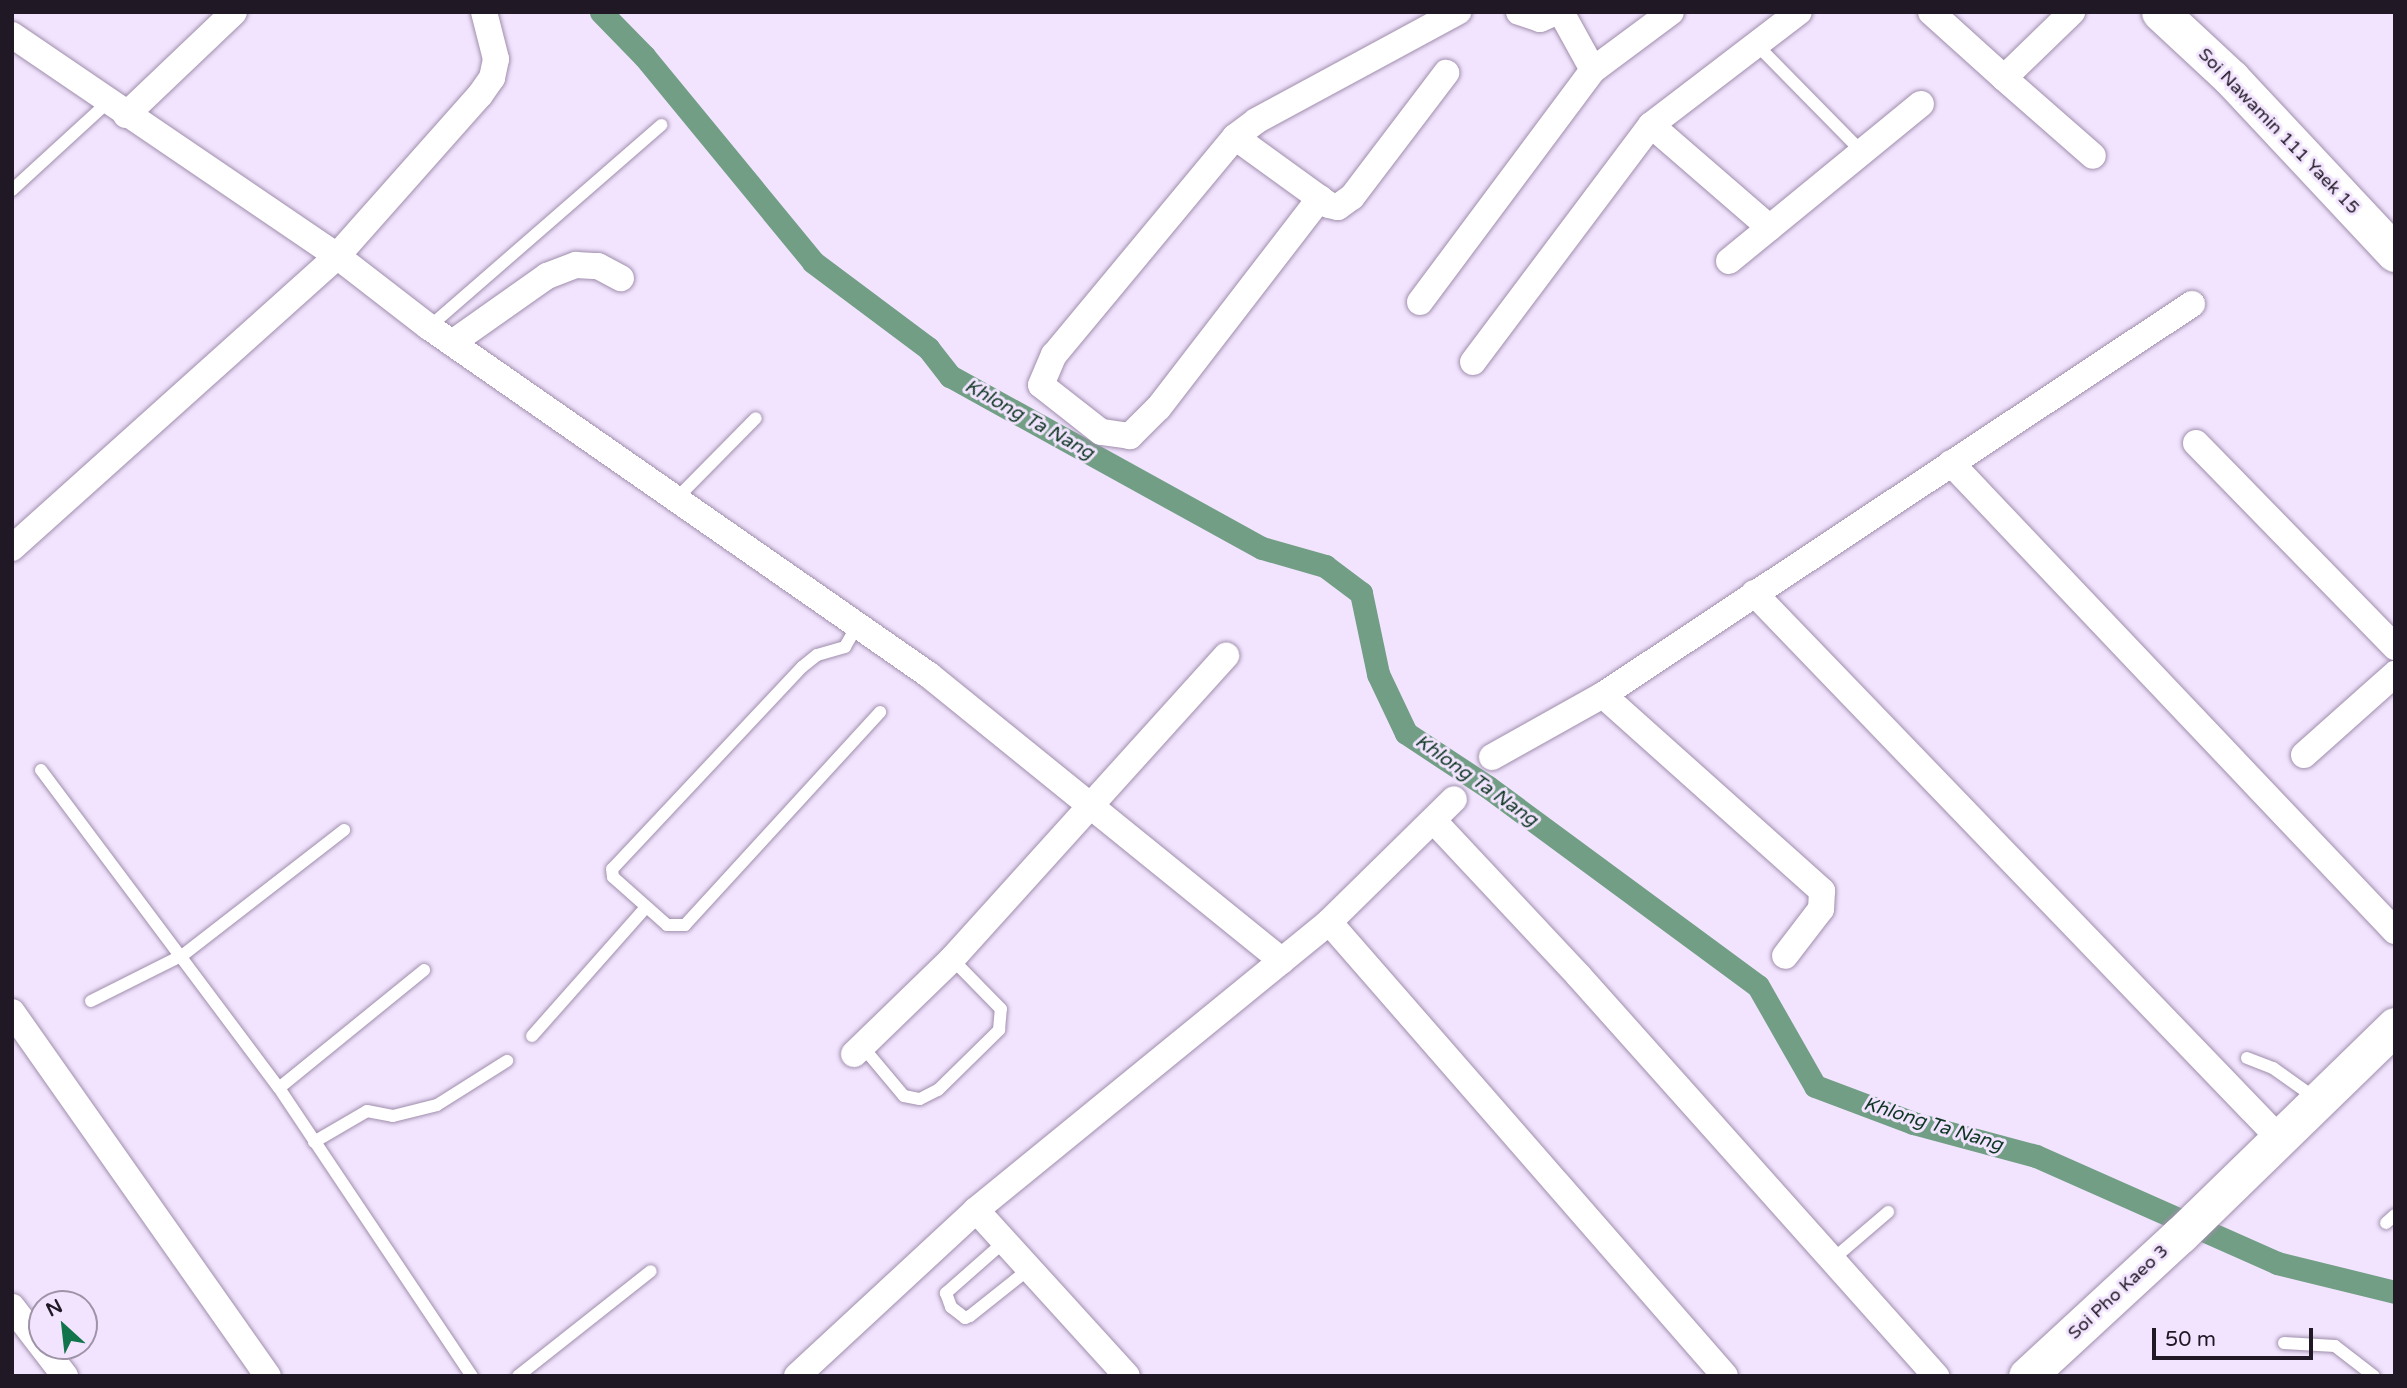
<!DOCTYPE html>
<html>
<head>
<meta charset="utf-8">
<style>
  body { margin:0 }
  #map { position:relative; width:2407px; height:1388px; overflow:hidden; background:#f2e4fe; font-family:"Varela Round",sans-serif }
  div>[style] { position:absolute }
  .canal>* { height:23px; margin:-11.5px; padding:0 11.5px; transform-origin:11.5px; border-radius:11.5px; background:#719e84 }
  .roads { filter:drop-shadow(0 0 2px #9f8eac) drop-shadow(0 0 2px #9f8eac) }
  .lane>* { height:12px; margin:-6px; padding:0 6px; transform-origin:6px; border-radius:6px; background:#fff }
  .street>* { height:26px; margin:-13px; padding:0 13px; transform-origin:13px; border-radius:13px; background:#fff }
  .secondary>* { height:37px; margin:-18.5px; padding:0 18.5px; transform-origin:18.5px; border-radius:18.5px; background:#fff }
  span { translate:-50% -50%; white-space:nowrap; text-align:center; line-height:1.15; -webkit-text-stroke:6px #f2e4fe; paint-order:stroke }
  .street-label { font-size:18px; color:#201925 }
  .water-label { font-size:19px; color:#0f3623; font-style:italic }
  .frame { position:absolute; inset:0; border:14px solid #201925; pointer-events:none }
  .north { position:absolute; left:28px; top:1290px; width:70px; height:70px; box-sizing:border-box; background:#f2e4fe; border:2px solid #9e93a7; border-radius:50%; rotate:333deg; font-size:19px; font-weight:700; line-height:28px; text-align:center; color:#201925 }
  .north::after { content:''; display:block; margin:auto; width:24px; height:32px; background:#11744b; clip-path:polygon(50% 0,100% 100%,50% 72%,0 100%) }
  .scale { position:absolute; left:2152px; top:1328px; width:161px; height:32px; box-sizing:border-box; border:4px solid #201925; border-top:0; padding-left:9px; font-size:21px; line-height:24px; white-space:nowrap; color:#201925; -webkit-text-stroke:5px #f2e4fe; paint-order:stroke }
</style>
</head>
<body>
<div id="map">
  <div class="canal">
    <div style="left:601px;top:12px;width:62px;rotate:45.7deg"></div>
    <div style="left:644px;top:56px;width:266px;rotate:50.6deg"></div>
    <div style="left:813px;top:262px;width:144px;rotate:36.8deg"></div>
    <div style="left:928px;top:348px;width:36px;rotate:52deg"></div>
    <div style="left:950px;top:376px;width:356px;rotate:28.9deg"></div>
    <div style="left:1262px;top:548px;width:66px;rotate:15.9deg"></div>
    <div style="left:1325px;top:566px;width:45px;rotate:36.9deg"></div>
    <div style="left:1361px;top:593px;width:83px;rotate:78.1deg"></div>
    <div style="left:1378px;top:674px;width:65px;rotate:64.6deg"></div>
    <div style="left:1406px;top:733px;width:98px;rotate:33.4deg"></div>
    <div style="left:1488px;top:787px;width:335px;rotate:36.4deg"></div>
    <div style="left:1758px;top:986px;width:115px;rotate:60.3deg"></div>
    <div style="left:1815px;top:1086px;width:105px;rotate:20.7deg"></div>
    <div style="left:1913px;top:1123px;width:127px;rotate:15deg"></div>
    <div style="left:2036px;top:1156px;width:264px;rotate:23.9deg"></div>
    <div style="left:2277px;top:1263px;width:122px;rotate:13.8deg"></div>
  </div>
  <div class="roads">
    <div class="lane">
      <div style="left:1756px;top:44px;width:151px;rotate:45.5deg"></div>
      <div style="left:12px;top:190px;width:130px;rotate:-42.5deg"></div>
      <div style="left:429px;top:327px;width:308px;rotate:-41deg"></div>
      <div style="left:677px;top:498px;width:112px;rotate:-45.4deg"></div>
      <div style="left:857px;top:626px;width:24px;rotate:120deg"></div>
      <div style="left:845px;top:647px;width:29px;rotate:164deg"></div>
      <div style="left:817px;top:655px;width:19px;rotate:141deg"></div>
      <div style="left:802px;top:667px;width:277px;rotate:133.2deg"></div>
      <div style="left:612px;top:869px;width:8px;rotate:83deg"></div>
      <div style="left:613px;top:877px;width:72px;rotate:41.6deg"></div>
      <div style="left:667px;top:925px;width:18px"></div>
      <div style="left:685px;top:925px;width:289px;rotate:-47.5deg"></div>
      <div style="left:41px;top:770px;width:397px;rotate:53.2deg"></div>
      <div style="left:279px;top:1088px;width:347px;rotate:56.2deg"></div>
      <div style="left:91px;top:1001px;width:103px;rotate:-26.6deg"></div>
      <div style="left:183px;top:955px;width:204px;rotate:-37.8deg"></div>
      <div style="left:532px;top:1036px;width:172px;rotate:-48.5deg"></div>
      <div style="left:862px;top:1046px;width:65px;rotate:50deg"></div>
      <div style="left:904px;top:1096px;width:16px;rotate:11deg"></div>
      <div style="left:920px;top:1099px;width:20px;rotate:-27deg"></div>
      <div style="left:938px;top:1090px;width:86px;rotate:-44.5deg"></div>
      <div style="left:999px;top:1030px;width:21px;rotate:-85deg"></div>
      <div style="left:1001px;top:1009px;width:70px;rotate:-134.4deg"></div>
      <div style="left:2247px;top:1058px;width:28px;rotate:21deg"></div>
      <div style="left:2273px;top:1068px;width:52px;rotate:35.5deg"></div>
      <div style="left:279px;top:1088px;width:187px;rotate:-39.1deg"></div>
      <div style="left:314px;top:1142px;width:61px;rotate:-30.3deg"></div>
      <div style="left:367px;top:1111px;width:26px;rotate:11deg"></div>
      <div style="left:393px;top:1116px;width:45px;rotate:-14deg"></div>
      <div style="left:437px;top:1105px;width:83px;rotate:-32.2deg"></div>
      <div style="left:2386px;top:1223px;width:12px;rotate:-42deg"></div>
      <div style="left:1005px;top:1241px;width:79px;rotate:138.6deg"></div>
      <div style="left:946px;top:1293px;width:15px;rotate:70deg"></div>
      <div style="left:951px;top:1307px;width:18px;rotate:38deg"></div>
      <div style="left:965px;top:1318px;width:5px;rotate:-22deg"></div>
      <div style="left:970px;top:1316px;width:75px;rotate:-38.5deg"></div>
      <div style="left:1832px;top:1260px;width:74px;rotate:-40.6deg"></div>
      <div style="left:2284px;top:1343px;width:51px;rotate:3.4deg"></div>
      <div style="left:2335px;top:1346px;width:49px;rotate:37.6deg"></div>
      <div style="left:518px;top:1376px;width:169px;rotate:-38.3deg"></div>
    </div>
    <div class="street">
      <div style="left:1519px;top:12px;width:22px;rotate:18deg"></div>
      <div style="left:1540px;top:19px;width:17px;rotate:-24deg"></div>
      <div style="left:1561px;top:12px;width:66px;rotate:61.1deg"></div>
      <div style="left:1931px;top:12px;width:98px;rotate:42.1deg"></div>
      <div style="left:2004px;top:78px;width:95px;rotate:-44.1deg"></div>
      <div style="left:12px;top:35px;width:393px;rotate:34.2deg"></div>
      <div style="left:337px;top:256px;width:116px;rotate:37.7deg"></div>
      <div style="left:429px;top:327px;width:609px;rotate:34.84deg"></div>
      <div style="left:929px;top:675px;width:454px;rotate:39deg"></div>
      <div style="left:2004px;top:78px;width:118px;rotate:41.2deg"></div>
      <div style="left:126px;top:115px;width:149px;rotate:-43.6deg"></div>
      <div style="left:1651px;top:125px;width:157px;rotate:40.9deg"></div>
      <div style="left:1235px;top:137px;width:116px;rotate:35.9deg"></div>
      <div style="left:1329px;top:205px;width:9px;rotate:13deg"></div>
      <div style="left:1338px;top:207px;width:17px;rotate:-36deg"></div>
      <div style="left:1352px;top:197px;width:156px;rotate:-52.8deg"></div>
      <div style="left:1320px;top:198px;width:265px;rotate:127.6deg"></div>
      <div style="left:1158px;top:408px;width:40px;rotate:135deg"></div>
      <div style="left:1130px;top:436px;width:29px;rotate:-172deg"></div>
      <div style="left:1101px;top:432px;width:76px;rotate:-141.9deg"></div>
      <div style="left:1041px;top:385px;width:33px;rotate:-67deg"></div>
      <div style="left:1054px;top:355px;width:283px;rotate:-50.3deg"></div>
      <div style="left:1235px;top:137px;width:26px;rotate:-37deg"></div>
      <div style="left:1256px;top:121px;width:230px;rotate:-28.4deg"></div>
      <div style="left:1729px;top:261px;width:248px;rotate:-39.3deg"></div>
      <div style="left:1420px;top:302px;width:289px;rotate:-53.3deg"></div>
      <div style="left:1593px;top:70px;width:97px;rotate:-36.6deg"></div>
      <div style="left:452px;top:343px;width:116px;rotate:-35.2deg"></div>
      <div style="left:547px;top:276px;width:31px;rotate:-21deg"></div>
      <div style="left:576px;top:265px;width:22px;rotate:3deg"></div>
      <div style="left:598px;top:266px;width:26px;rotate:28deg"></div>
      <div style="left:1473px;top:362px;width:296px;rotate:-53.1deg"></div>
      <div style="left:1651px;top:125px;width:186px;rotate:-37.4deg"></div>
      <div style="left:2196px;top:443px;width:285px;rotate:45.7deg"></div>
      <div style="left:1951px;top:463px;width:645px;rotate:46.51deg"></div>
      <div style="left:12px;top:548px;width:437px;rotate:-41.9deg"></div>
      <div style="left:337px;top:256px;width:215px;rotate:-48.4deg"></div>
      <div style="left:480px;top:95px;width:21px;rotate:-55deg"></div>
      <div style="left:492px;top:78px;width:19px;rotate:-78deg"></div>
      <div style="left:496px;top:59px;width:49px;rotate:-104.3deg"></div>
      <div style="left:1754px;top:593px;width:757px;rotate:46.07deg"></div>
      <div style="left:1603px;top:695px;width:294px;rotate:41.8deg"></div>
      <div style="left:1822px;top:891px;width:18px;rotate:93deg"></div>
      <div style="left:1821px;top:909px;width:59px;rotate:127.5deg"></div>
      <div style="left:2304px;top:755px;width:122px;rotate:-41.7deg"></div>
      <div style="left:1492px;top:757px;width:127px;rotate:-29.2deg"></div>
      <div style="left:1603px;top:695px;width:707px;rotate:-33.58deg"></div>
      <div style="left:1434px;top:821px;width:211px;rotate:46.9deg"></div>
      <div style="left:1578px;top:975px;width:538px;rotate:48.24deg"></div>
      <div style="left:1329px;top:922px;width:602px;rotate:48.9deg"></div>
      <div style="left:12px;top:1012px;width:445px;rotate:54.9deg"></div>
      <div style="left:854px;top:1054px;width:136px;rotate:-44.1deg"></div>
      <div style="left:952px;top:959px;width:409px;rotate:-47.9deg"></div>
      <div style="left:976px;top:1210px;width:224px;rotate:47.7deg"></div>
      <div style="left:12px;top:1307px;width:87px;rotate:52.5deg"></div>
      <div style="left:797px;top:1376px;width:244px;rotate:-42.8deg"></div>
      <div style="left:976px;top:1210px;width:456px;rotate:-39.2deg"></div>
      <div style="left:1329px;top:922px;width:175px;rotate:-44.5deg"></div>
    </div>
    <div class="secondary">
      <div style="left:2160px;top:12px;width:97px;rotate:42.9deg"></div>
      <div style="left:2231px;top:78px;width:240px;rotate:46.9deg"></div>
      <div style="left:2027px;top:1376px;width:208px;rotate:-42.7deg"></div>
      <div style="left:2180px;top:1235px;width:300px;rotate:-44.2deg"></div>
    </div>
  </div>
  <div class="street-label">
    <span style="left:2279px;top:131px;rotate:46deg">Soi Nawamin 111 Yaek 15</span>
    <span style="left:2118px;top:1292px;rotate:-43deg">Soi Pho Kaeo 3</span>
  </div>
  <div class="water-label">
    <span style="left:1029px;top:420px;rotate:29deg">Khlong Ta Nang</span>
    <span style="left:1476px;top:781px;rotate:35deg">Khlong Ta Nang</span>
    <span style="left:1933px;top:1125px;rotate:17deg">Khlong Ta Nang</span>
  </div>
  <div class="frame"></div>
  <div class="north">N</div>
  <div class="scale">50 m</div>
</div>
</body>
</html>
